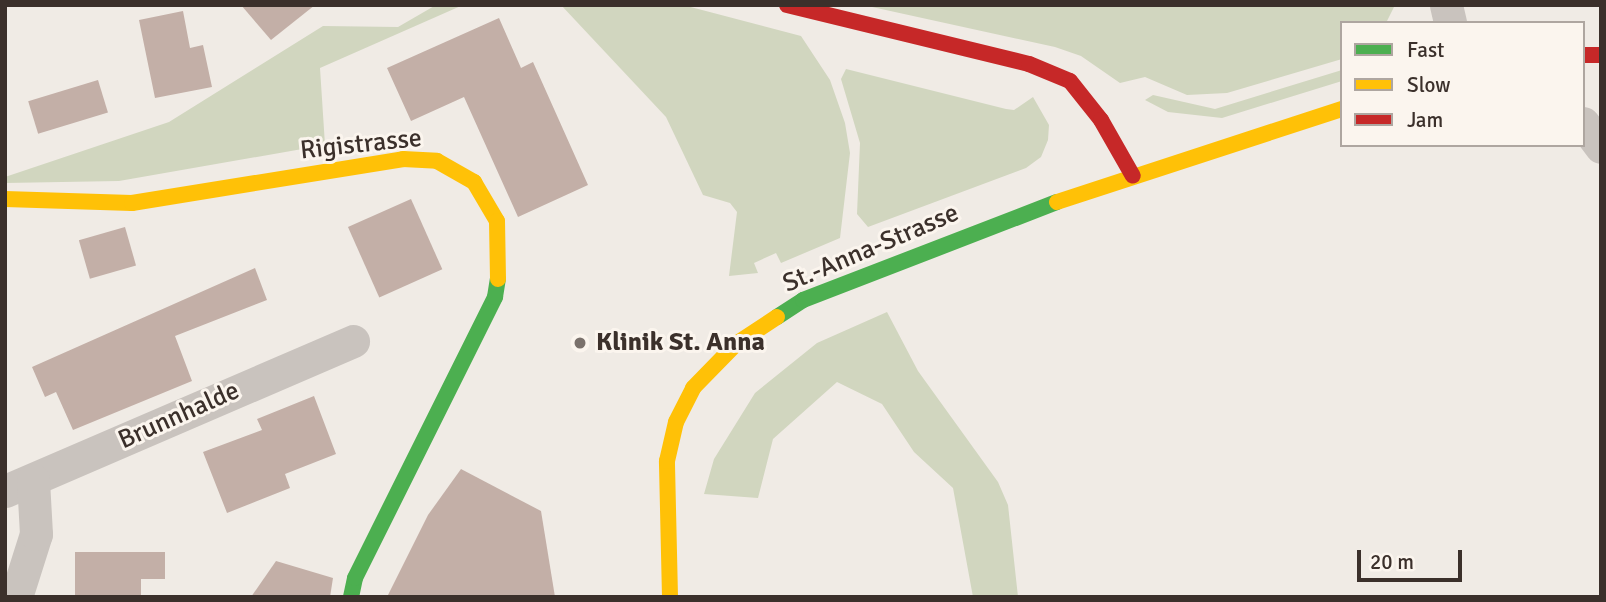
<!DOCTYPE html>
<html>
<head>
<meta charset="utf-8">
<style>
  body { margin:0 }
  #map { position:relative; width:1606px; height:602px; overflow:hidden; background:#f0ebe5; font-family:Signika,sans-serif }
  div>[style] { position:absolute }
  .green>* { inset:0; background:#d1d6bf }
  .building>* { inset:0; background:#c3afa7; transform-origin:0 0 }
  .street>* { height:33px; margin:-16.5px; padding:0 16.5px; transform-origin:16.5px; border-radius:16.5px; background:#c9c3be }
  .fast>* { height:16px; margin:-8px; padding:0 8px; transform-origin:8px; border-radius:8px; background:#4caf50 }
  .slow>* { height:16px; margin:-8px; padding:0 8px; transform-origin:8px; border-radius:8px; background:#ffc107 }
  .jam>* { height:16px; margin:-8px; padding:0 8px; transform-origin:8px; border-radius:8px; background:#c62828 }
  .dots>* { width:19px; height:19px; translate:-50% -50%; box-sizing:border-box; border:4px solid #fbf5ee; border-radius:50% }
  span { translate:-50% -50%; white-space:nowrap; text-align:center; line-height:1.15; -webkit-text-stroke:6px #fbf5ee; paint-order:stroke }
  .street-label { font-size:26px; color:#3b302b }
  .poi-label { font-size:26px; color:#3b302b; font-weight:700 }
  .left { translate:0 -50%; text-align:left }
  .frame { position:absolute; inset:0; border:7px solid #3b302b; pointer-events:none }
  .legend { position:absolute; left:1340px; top:21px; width:245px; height:126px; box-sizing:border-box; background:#fbf5ee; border:2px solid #aea6a0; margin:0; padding:9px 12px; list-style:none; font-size:21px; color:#3b302b }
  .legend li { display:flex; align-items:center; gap:14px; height:35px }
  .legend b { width:35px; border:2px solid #aea6a0 }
  .scale { position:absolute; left:1357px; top:550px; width:105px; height:32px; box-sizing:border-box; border:4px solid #3b302b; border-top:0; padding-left:9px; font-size:21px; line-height:24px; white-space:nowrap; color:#3b302b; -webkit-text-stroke:5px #fbf5ee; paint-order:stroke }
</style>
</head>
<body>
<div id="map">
  <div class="green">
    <div style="clip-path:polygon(436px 5px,463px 5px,320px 68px,325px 145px,119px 181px,5px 183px,5px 177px,169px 122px,323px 26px,398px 27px)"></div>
    <div style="clip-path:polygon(561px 5px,683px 5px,801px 36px,830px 80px,845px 123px,850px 153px,840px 238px,781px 263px,776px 253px,754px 263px,758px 273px,729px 276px,737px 212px,730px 203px,703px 195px,666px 117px)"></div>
    <div style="clip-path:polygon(863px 5px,1395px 5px,1386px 23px,1342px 23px,1342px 59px,1227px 93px,1187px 95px,1145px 77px,1120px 83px,1081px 56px,1055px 47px)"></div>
    <div style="clip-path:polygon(846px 69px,1006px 109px,1014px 110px,1033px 97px,1049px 125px,1048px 140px,1041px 157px,1026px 168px,868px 227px,857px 214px,860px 143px,841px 79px)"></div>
    <div style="clip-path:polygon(1342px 70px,1342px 81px,1222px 118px,1168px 112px,1145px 100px,1153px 95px,1215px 109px)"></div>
    <div style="clip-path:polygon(887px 312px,918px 371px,998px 482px,1008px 505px,1018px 597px,973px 597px,953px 488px,914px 452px,882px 404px,837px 382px,773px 439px,758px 498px,704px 494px,714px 459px,755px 393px,817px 343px)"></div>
  </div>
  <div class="building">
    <div style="clip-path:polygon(241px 5px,315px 5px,271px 40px)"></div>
    <div style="clip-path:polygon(183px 11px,190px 48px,203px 45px,212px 87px,155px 98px,139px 20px)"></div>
    <div style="clip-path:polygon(499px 18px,521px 68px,533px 62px,588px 185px,518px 217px,464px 97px,411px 121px,387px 68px)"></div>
    <div style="left:98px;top:80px;width:34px;height:73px;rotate:73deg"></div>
    <div style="left:411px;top:199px;width:77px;height:69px;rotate:66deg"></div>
    <div style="left:125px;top:227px;width:40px;height:48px;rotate:74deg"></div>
    <div style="clip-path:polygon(255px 268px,267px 300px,175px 336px,192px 381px,73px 430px,56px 392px,45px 397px,32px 367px)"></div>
    <div style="clip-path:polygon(314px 396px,336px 454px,285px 474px,290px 488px,227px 513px,203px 452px,262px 430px,257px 419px)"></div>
    <div style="clip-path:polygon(461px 469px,541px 511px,555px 597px,387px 597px,428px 515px)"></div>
    <div style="clip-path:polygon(75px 552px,165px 552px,165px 579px,141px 579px,141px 597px,75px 597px)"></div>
    <div style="clip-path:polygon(276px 561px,333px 578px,330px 597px,251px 597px)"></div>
  </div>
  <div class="street">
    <div style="left:1446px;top:5px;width:18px;rotate:77deg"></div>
    <div style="left:1583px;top:123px;width:30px;rotate:53deg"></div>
    <div style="left:5px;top:491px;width:379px;rotate:-23.3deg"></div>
    <div style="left:16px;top:597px;width:66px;rotate:-72.4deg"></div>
    <div style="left:36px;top:534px;width:54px;rotate:-93.2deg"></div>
  </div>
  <div class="fast">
    <div style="left:777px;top:317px;width:31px;rotate:-33deg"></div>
    <div style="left:803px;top:300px;width:272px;rotate:-21.1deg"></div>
    <div style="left:351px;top:597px;width:19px;rotate:-78deg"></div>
    <div style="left:355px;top:578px;width:314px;rotate:-63.5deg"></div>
    <div style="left:495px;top:297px;width:18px;rotate:-81deg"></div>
  </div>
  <div class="slow">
    <div style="left:5px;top:199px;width:127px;rotate:1.8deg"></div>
    <div style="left:132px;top:203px;width:275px;rotate:-9.2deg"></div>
    <div style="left:403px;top:159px;width:34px;rotate:3deg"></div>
    <div style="left:437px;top:161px;width:43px;rotate:29.6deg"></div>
    <div style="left:474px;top:182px;width:45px;rotate:59.5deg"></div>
    <div style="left:497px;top:221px;width:58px;rotate:89deg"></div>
    <div style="left:1057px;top:202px;width:300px;rotate:-18.1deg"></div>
    <div style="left:670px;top:597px;width:136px;rotate:-91.3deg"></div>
    <div style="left:667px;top:461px;width:40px;rotate:-77deg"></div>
    <div style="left:676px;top:422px;width:38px;rotate:-63deg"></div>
    <div style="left:693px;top:388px;width:62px;rotate:-45.7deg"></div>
    <div style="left:736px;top:344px;width:49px;rotate:-33.4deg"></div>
  </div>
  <div class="jam">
    <div style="left:787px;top:5px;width:249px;rotate:13.7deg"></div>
    <div style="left:1029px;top:64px;width:44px;rotate:22.5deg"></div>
    <div style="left:1070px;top:81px;width:50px;rotate:51.5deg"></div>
    <div style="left:1101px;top:120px;width:64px;rotate:60.3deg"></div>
    <div style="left:1583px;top:55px;width:18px"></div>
  </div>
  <div class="dots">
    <div style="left:580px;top:343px;background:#7a716c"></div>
  </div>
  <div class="street-label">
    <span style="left:361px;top:145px;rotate:-6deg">Rigistrasse</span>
    <span style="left:871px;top:249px;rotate:-23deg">St.-Anna-Strasse</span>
    <span style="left:179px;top:416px;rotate:-24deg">Brunnhalde</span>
  </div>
  <div class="poi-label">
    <span class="left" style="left:596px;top:343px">Klinik St. Anna</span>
  </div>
  <div class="frame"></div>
  <ul class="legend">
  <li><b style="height:9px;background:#4caf50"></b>Fast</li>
  <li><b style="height:9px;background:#ffc107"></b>Slow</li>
  <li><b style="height:9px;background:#c62828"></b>Jam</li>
  </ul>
  <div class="scale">20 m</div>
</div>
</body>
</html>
